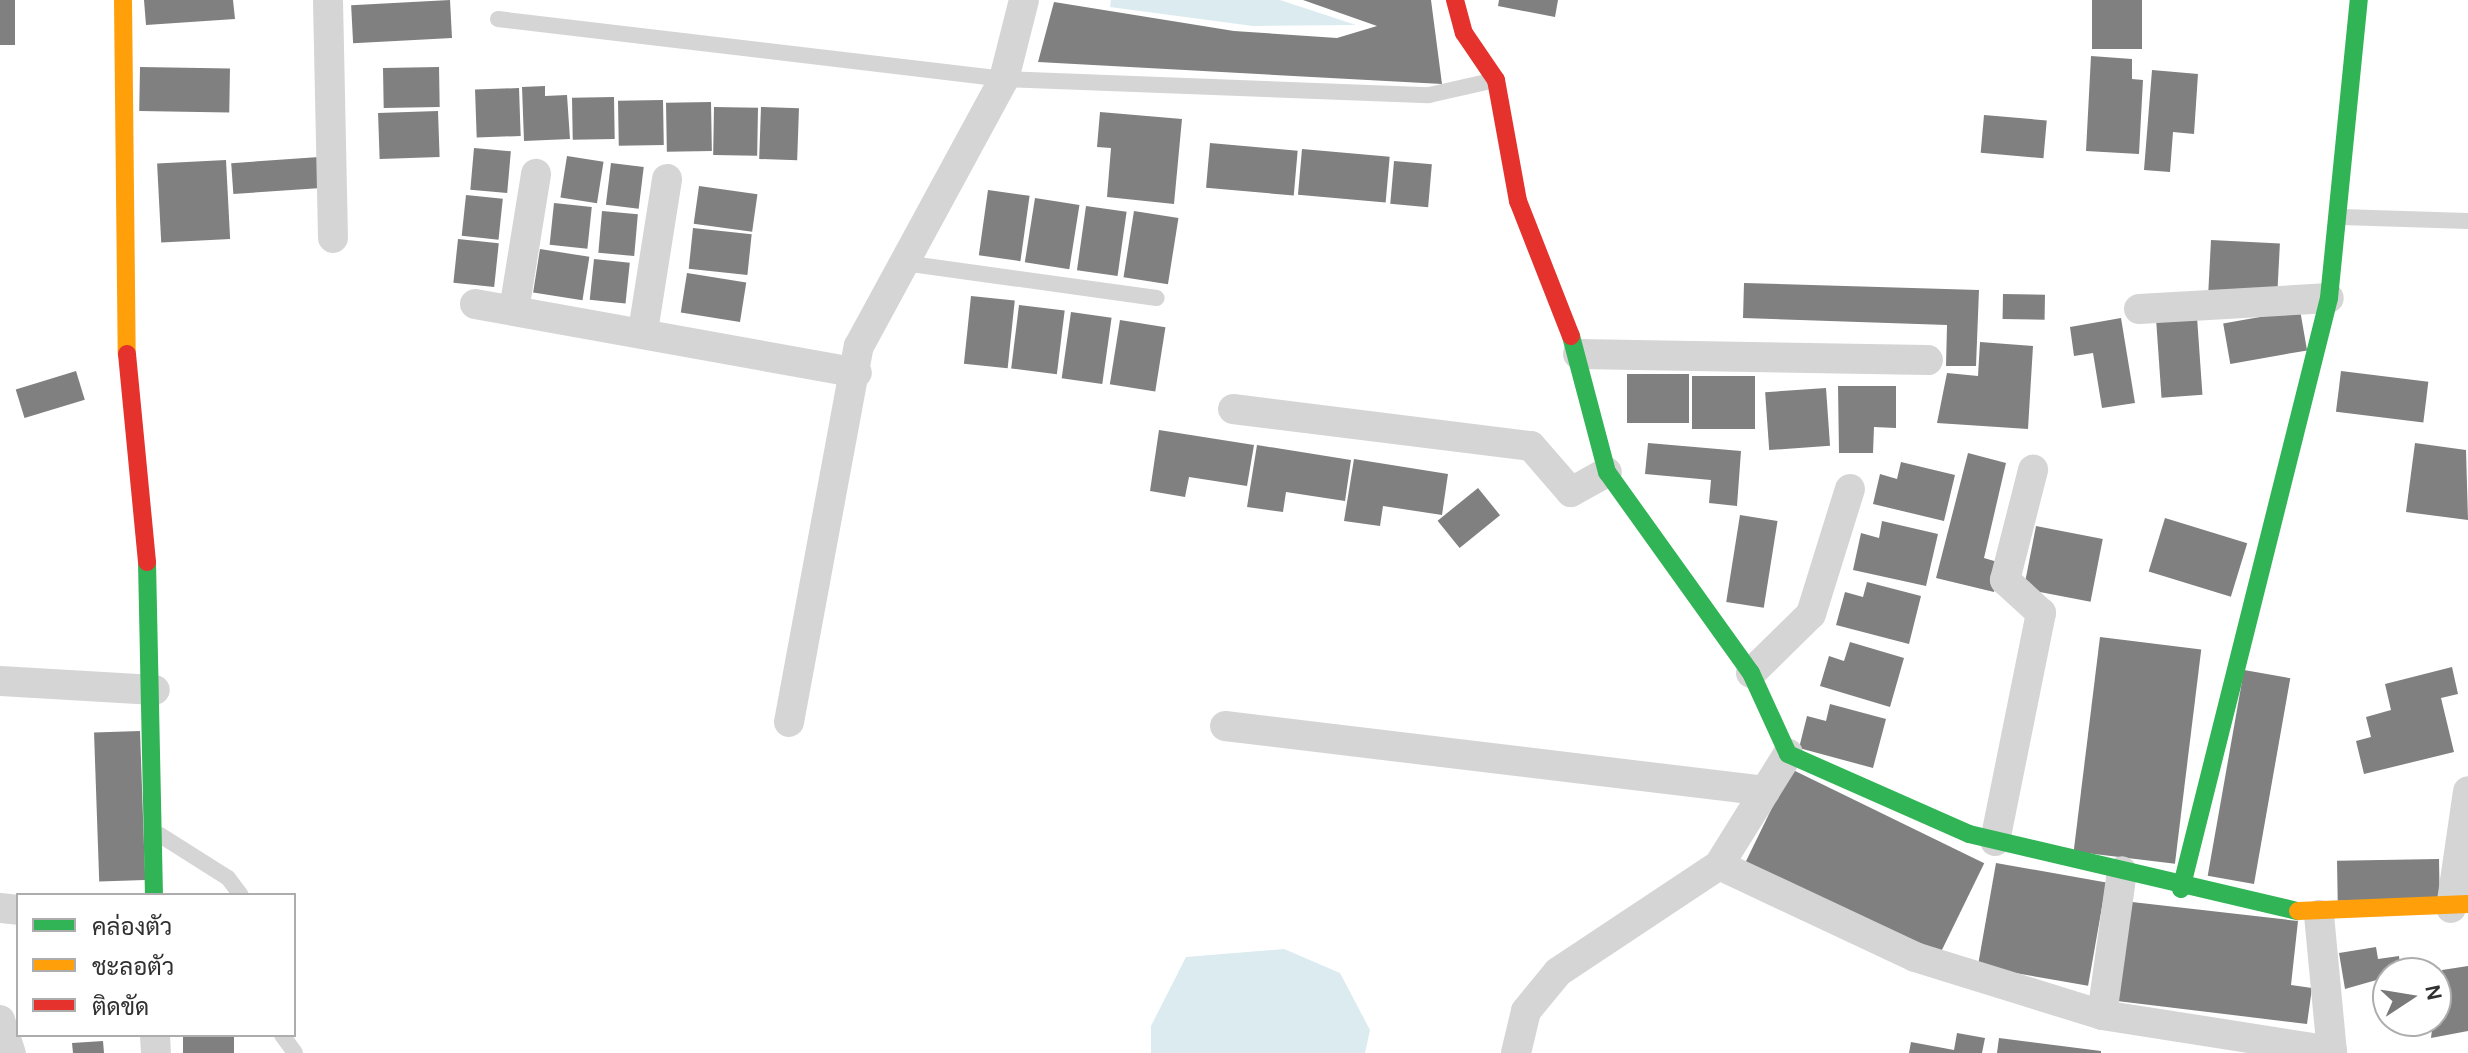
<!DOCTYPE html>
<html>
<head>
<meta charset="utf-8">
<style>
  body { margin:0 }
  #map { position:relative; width:2468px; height:1053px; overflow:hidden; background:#fff; font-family:Karla,Sarabun,sans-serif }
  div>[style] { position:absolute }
  .water>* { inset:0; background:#dbebf0 }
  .building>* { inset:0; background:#808080; transform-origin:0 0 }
  .lane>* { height:16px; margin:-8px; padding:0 8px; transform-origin:8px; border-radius:8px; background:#d5d5d5 }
  .street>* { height:30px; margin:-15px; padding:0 15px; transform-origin:15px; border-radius:15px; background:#d5d5d5 }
  .fast>* { height:18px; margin:-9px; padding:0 9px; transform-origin:9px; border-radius:9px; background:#30b455 }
  .slow>* { height:18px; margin:-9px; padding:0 9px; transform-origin:9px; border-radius:9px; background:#ff9f0a }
  .jam>* { height:18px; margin:-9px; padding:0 9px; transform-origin:9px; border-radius:9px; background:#e5322d }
  span { translate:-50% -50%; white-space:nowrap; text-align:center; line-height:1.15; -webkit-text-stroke:8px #fff; paint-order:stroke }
  .legend { position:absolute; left:16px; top:893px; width:280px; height:144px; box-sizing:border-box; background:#fff; border:2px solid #adadad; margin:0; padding:10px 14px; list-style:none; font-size:24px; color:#313131 }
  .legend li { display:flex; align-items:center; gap:16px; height:40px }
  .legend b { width:40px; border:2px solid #adadad }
  .north { position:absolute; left:2372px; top:957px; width:80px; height:80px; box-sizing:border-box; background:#fff; border:2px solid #adadad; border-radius:50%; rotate:78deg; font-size:22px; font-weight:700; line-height:32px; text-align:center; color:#313131 }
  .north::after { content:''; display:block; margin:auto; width:28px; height:36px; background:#797979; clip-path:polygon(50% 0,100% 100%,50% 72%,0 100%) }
</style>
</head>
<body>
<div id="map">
  <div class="water">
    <div style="clip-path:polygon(1111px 0,1280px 0,1356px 25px,1253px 26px,1110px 7px)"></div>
    <div style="clip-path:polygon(1284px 949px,1340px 973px,1370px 1030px,1365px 1053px,1151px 1053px,1151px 1026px,1186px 957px)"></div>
  </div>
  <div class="building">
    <div style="left:0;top:0;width:15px;height:45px"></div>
    <div style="clip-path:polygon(144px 0,233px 0,235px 19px,146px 25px)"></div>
    <div style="left:450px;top:0;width:38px;height:99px;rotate:87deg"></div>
    <div style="clip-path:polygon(1303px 0,1431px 0,1442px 84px,1038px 62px,1054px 2px,1234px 31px,1337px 38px,1377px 26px)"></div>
    <div style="clip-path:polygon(1499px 0,1558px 0,1555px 17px,1498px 6px)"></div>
    <div style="left:2092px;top:0;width:50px;height:49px"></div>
    <div style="clip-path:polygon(2091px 56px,2132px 59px,2132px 79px,2143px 80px,2139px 154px,2086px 151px)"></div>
    <div style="left:140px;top:67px;width:90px;height:44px;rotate:1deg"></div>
    <div style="left:439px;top:67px;width:40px;height:56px;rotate:89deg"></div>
    <div style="clip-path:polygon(2152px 70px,2198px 74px,2194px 134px,2173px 132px,2170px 172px,2144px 170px)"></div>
    <div style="clip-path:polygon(545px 86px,545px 96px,567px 95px,570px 139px,524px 141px,522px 87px)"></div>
    <div style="left:519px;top:88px;width:48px;height:44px;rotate:88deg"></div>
    <div style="left:614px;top:97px;width:42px;height:42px;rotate:89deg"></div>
    <div style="left:663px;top:100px;width:45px;height:45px;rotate:89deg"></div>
    <div style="left:711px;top:102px;width:49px;height:45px;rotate:89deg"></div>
    <div style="left:714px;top:107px;width:44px;height:48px;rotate:1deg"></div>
    <div style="left:761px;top:107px;width:38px;height:52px;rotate:2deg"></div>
    <div style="left:438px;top:111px;width:46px;height:60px;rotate:88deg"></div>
    <div style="clip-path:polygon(1100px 112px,1182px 119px,1174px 204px,1107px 197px,1111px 148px,1097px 147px)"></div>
    <div style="left:1984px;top:115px;width:63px;height:38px;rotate:5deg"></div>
    <div style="left:1210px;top:143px;width:88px;height:45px;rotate:5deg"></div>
    <div style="left:474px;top:148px;width:37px;height:42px;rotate:5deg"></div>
    <div style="left:1302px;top:149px;width:88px;height:46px;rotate:5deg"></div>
    <div style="left:567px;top:156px;width:37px;height:42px;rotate:9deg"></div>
    <div style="left:319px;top:157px;width:31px;height:88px;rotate:86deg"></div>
    <div style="left:226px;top:160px;width:79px;height:69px;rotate:87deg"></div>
    <div style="left:1394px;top:161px;width:38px;height:43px;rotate:5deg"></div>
    <div style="left:611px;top:163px;width:33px;height:42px;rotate:7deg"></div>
    <div style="left:699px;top:186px;width:59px;height:38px;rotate:8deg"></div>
    <div style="left:988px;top:190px;width:42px;height:66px;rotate:8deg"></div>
    <div style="left:466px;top:195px;width:37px;height:41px;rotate:6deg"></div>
    <div style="left:1035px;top:198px;width:45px;height:65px;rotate:9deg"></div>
    <div style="left:554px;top:203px;width:38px;height:42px;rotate:6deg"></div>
    <div style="left:1086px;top:206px;width:41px;height:65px;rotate:8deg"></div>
    <div style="left:602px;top:211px;width:36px;height:42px;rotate:5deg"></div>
    <div style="left:1134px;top:211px;width:45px;height:67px;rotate:9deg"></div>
    <div style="left:693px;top:228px;width:59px;height:41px;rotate:6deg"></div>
    <div style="left:458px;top:239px;width:41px;height:44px;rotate:6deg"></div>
    <div style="left:2211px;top:240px;width:69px;height:53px;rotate:3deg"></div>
    <div style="left:540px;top:249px;width:50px;height:44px;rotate:9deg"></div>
    <div style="left:594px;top:259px;width:36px;height:41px;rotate:6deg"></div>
    <div style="left:687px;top:273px;width:60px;height:40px;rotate:9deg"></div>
    <div style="clip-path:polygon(1744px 283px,1979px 290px,1976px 366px,1946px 366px,1947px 325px,1743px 318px)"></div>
    <div style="left:2003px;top:294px;width:42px;height:25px;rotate:1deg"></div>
    <div style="left:971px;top:296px;width:44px;height:68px;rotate:6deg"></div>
    <div style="left:1019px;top:305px;width:46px;height:64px;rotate:7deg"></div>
    <div style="left:2300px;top:310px;width:41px;height:78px;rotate:80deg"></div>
    <div style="left:1071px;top:312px;width:41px;height:67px;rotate:8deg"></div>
    <div style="left:2197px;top:317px;width:78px;height:41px;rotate:86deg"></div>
    <div style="clip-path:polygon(2121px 318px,2135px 403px,2102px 408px,2093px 353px,2074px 356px,2070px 327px)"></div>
    <div style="left:1120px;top:320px;width:46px;height:65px;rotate:9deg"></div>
    <div style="clip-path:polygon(1980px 342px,2033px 346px,2028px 429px,1937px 423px,1947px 373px,1978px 376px)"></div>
    <div style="left:76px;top:371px;width:30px;height:63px;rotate:73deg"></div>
    <div style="left:2341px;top:371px;width:88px;height:41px;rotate:7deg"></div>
    <div style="left:1627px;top:374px;width:62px;height:49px"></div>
    <div style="left:1692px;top:376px;width:63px;height:53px"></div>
    <div style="clip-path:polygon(1838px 386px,1896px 386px,1896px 428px,1874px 427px,1873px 453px,1839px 453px)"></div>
    <div style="left:1826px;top:388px;width:58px;height:61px;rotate:86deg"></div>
    <div style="clip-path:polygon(1159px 430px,1254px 445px,1247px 486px,1189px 477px,1185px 497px,1150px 491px)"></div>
    <div style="clip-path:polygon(1648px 443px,1741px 451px,1737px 506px,1709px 503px,1711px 480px,1645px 474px)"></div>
    <div style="clip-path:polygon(2415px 443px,2466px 450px,2468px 520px,2406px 512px)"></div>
    <div style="clip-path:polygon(1257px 445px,1351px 460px,1345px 501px,1286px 492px,1283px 512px,1247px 507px)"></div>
    <div style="clip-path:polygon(1968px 453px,2006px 463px,1984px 558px,2001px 563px,1994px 592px,1936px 578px)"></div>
    <div style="clip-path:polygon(1354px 459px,1448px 474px,1442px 515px,1383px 506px,1380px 526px,1344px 521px)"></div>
    <div style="clip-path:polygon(1901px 462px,1955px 475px,1944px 521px,1873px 504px,1880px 474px,1897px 479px)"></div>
    <div style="left:1478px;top:488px;width:35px;height:52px;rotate:51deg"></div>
    <div style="left:1740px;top:515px;width:38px;height:88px;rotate:9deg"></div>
    <div style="left:2165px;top:518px;width:86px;height:56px;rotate:17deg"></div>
    <div style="clip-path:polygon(1882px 521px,1938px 534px,1926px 586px,1853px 570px,1861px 533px,1879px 538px)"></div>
    <div style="left:2036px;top:526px;width:68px;height:64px;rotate:11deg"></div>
    <div style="clip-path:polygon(1867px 582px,1921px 596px,1909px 644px,1836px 625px,1845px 592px,1863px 597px)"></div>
    <div style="left:2100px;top:637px;width:102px;height:216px;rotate:7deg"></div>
    <div style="clip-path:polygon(1850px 642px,1904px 658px,1890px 707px,1820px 686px,1829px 656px,1844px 661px)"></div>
    <div style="clip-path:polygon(2452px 667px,2458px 694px,2441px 698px,2454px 752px,2364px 774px,2356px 741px,2371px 737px,2366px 717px,2391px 710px,2385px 684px)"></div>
    <div style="left:2244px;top:670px;width:47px;height:209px;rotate:10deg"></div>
    <div style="clip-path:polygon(1830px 704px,1886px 719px,1873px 768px,1799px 748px,1807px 716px,1826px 721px)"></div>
    <div style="left:140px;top:731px;width:149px;height:46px;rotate:88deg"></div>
    <div style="left:1791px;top:769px;width:215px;height:108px;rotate:26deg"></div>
    <div style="left:2439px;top:859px;width:40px;height:102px;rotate:89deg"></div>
    <div style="left:1996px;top:863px;width:112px;height:105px;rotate:10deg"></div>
    <div style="clip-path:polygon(2132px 902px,2298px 921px,2291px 985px,2312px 988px,2307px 1024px,2117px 1001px)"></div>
    <div style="clip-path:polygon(2376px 947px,2378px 959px,2399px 956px,2401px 973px,2345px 989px,2339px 953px)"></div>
    <div style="clip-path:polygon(2468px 966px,2468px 1031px,2431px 1038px,2436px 997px,2446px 995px,2442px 970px)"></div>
    <div style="clip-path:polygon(1957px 1033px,1985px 1038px,1982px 1053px,1909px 1053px,1911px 1042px,1954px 1050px)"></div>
    <div style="left:183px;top:1035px;width:51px;height:18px"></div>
    <div style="clip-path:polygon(1999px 1038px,2101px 1051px,2101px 1053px,1997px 1053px)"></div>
    <div style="clip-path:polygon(103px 1041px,104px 1053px,73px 1053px,72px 1043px)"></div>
  </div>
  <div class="lane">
    <div style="left:498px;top:19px;width:510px;rotate:6.76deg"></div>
    <div style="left:1004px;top:79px;width:425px;rotate:2.2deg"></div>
    <div style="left:1429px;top:95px;width:68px;rotate:-12.8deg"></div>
    <div style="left:2341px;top:217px;width:127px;rotate:1.8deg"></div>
    <div style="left:904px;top:263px;width:255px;rotate:7.9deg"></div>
    <div style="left:160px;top:835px;width:80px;rotate:32.3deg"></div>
    <div style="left:228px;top:878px;width:21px;rotate:53deg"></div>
    <div style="left:282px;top:1035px;width:22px;rotate:54deg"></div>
  </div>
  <div class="street">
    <div style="left:328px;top:0;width:238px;rotate:88.8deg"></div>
    <div style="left:475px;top:304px;width:388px;rotate:10.2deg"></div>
    <div style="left:2139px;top:309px;width:190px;rotate:-3.3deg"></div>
    <div style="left:514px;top:310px;width:138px;rotate:-80.8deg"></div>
    <div style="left:643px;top:331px;width:154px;rotate:-81deg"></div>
    <div style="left:1578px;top:354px;width:350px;rotate:1deg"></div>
    <div style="left:1233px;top:409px;width:300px;rotate:7.1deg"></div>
    <div style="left:1531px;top:446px;width:61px;rotate:49deg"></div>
    <div style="left:1571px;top:492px;width:41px;rotate:-29.1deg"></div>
    <div style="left:1751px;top:673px;width:84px;rotate:-44.5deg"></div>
    <div style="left:1811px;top:614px;width:131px;rotate:-72.7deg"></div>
    <div style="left:0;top:681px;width:155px;rotate:3.3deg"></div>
    <div style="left:789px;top:722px;width:382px;rotate:-79.5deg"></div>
    <div style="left:859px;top:346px;width:304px;rotate:-61.5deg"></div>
    <div style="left:1004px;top:79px;width:81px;rotate:-75.8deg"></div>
    <div style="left:1225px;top:726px;width:544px;rotate:6.86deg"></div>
    <div style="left:1995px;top:841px;width:233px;rotate:-78.6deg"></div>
    <div style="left:2041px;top:613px;width:49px;rotate:-137.5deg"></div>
    <div style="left:2005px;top:580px;width:114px;rotate:-75.7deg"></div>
    <div style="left:1719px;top:865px;width:217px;rotate:25.1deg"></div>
    <div style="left:1915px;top:957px;width:196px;rotate:17.2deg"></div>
    <div style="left:2102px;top:1015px;width:233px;rotate:8.9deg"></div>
    <div style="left:0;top:908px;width:18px;rotate:6deg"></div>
    <div style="left:2451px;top:908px;width:118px;rotate:-81.7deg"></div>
    <div style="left:2319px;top:915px;width:139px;rotate:84.6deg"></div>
    <div style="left:2102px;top:1015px;width:145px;rotate:-82.1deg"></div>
    <div style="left:0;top:1020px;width:35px;rotate:72deg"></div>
    <div style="left:155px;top:1035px;width:18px;rotate:87deg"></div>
    <div style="left:1516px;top:1053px;width:43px;rotate:-76.6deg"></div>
    <div style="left:1526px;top:1011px;width:50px;rotate:-50.6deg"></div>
    <div style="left:1558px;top:972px;width:193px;rotate:-33.6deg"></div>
    <div style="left:1719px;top:865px;width:131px;rotate:-58.1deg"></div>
  </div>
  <div class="fast">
    <div style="left:1571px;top:336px;width:141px;rotate:75.2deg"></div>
    <div style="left:1607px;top:472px;width:247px;rotate:54.4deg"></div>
    <div style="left:1751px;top:673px;width:89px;rotate:65.4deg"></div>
    <div style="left:1788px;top:754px;width:198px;rotate:23.8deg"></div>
    <div style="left:1969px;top:834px;width:338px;rotate:13.2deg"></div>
    <div style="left:147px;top:562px;width:333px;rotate:88.8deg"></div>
    <div style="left:2181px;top:889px;width:609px;rotate:-75.94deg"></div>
    <div style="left:2329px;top:298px;width:300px;rotate:-84.3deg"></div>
  </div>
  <div class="slow">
    <div style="left:123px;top:0;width:354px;rotate:89.4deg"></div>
    <div style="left:2298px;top:911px;width:170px;rotate:-2.4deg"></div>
  </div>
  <div class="jam">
    <div style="left:1455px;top:0;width:34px;rotate:75deg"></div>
    <div style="left:1464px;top:33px;width:57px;rotate:55.8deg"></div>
    <div style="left:1496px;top:80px;width:123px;rotate:79.7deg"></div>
    <div style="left:1518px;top:201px;width:145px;rotate:68.6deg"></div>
    <div style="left:127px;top:354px;width:209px;rotate:84.5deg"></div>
  </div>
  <ul class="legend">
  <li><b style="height:10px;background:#30b455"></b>คล่องตัว</li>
  <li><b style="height:10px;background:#ff9f0a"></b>ชะลอตัว</li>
  <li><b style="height:10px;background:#e5322d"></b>ติดขัด</li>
  </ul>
  <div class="north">N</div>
</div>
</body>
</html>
